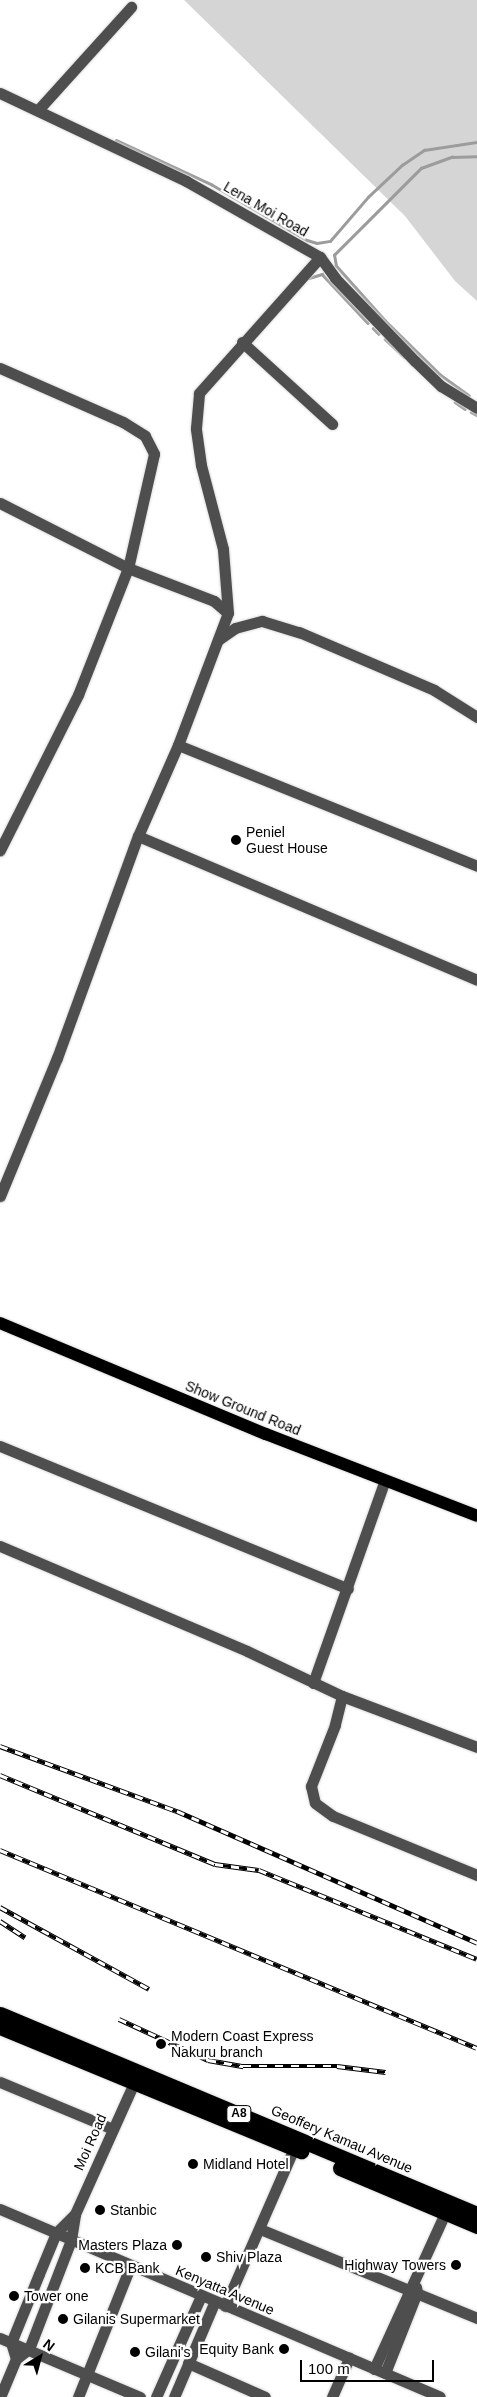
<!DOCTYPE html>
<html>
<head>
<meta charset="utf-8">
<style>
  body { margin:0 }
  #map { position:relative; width:477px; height:2397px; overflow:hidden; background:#fff; font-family:Arial,sans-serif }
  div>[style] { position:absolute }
  .green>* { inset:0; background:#d5d5d5 }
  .stream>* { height:2.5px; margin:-1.25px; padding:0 1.25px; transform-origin:1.25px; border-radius:1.25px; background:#9c9c9c }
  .roads { filter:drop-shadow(0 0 1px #dbdbdb) drop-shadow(0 0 1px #dbdbdb) }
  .minor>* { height:11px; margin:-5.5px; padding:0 5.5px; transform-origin:5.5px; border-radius:5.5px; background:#4e4e4e }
  .major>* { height:12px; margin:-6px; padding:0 6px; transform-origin:6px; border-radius:6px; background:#000 }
  .highway>* { height:15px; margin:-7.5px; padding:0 7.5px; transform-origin:7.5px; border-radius:7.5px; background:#000 }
  .rail>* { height:4.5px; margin-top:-2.25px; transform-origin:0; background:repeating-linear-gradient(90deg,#fff 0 8px,#000 0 16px); box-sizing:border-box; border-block:1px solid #000 }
  .dots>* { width:14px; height:14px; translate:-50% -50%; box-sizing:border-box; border:2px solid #fff; border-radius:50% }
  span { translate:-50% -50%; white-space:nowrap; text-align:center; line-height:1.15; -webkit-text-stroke:4.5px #fff; paint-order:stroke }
  .shield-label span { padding:1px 4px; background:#fff; border:1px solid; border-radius:4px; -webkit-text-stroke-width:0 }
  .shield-label { font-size:12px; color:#000; font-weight:700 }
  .street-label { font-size:14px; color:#000 }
  .poi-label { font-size:14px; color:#000 }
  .left { translate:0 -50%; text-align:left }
  .right { translate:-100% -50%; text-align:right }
  .north { position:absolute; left:15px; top:2332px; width:50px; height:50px; -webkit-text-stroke:4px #fff; paint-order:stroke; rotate:37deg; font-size:14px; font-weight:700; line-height:20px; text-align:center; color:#000 }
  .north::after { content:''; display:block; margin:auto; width:18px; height:22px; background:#000; clip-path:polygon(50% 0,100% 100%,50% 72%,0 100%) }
  .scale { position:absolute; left:300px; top:2360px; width:134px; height:22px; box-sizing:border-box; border:2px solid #000; border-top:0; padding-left:6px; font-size:15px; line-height:18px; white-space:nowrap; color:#000; -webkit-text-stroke:4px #fff; paint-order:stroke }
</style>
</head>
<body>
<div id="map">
  <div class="green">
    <div style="clip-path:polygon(184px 0,477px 0,477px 301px,455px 281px,405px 216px)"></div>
  </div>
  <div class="stream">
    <div style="left:116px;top:140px;width:105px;rotate:24.9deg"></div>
    <div style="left:211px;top:184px;width:111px;rotate:30.3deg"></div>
    <div style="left:307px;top:240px;width:10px;rotate:17deg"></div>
    <div style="left:317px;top:243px;width:13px;rotate:-9deg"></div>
    <div style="left:330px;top:241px;width:58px;rotate:-49.2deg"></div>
    <div style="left:368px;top:197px;width:47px;rotate:-43.3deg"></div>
    <div style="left:402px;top:165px;width:27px;rotate:-34deg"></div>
    <div style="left:424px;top:150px;width:54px;rotate:-8.6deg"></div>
    <div style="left:309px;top:278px;width:14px;rotate:-17deg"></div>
    <div style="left:322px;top:274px;width:67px;rotate:46.8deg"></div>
    <div style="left:373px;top:328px;width:8px;rotate:45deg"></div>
    <div style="left:385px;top:339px;width:26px;rotate:43deg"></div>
    <div style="left:469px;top:396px;width:36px;rotate:-144deg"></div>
    <div style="left:440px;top:375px;width:77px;rotate:-135.5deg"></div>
    <div style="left:385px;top:321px;width:74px;rotate:-131.7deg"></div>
    <div style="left:336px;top:266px;width:11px;rotate:-100deg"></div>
    <div style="left:334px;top:255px;width:123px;rotate:-45deg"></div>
    <div style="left:421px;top:168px;width:33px;rotate:-20deg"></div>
    <div style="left:452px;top:157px;width:25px;rotate:-2deg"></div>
    <div style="left:455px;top:402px;width:12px;rotate:35deg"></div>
    <div style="left:471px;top:412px;width:7px;rotate:27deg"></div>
  </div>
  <div class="roads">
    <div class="minor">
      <div style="left:0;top:93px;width:206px;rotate:25.3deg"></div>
      <div style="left:186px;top:181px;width:154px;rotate:29.6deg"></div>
      <div style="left:320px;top:257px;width:26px;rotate:54deg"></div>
      <div style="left:335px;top:278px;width:115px;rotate:46.1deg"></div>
      <div style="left:415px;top:361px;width:36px;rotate:44deg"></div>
      <div style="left:441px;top:386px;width:42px;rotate:31.4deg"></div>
      <div style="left:38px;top:110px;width:139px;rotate:-47.9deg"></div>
      <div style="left:242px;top:342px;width:122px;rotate:42.3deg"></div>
      <div style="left:0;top:368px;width:134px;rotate:23.7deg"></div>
      <div style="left:123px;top:422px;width:26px;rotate:32deg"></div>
      <div style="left:145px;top:436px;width:20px;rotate:63deg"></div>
      <div style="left:154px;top:454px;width:117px;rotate:102.8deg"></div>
      <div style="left:128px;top:568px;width:136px;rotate:111.5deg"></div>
      <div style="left:78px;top:695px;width:174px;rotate:116.7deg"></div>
      <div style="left:0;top:503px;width:144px;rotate:26.9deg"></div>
      <div style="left:128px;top:568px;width:92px;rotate:21deg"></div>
      <div style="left:214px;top:601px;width:18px;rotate:41deg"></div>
      <div style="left:218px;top:640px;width:21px;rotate:-35deg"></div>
      <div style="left:235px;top:628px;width:28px;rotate:-15deg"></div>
      <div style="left:262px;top:621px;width:39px;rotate:17deg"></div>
      <div style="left:299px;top:632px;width:147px;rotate:23.2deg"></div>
      <div style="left:434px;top:690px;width:51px;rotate:32.1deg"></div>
      <div style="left:178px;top:745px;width:323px;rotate:22deg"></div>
      <div style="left:138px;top:836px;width:368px;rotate:23deg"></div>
      <div style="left:0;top:1196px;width:149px;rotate:-67.6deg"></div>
      <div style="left:57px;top:1058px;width:236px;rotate:-70deg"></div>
      <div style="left:138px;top:836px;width:99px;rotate:-66.3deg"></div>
      <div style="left:178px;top:745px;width:141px;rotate:-69.3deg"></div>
      <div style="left:228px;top:613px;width:64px;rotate:-94.5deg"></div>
      <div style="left:223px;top:549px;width:87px;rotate:-104.7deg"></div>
      <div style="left:201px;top:465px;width:37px;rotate:-98deg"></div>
      <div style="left:196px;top:428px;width:35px;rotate:-85deg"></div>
      <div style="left:199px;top:393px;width:182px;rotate:-48.3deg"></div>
      <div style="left:0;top:1446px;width:376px;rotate:22.3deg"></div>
      <div style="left:0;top:1546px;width:268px;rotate:23deg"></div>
      <div style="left:247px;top:1651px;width:105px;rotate:25.3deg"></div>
      <div style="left:342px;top:1696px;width:30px;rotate:104deg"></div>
      <div style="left:335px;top:1725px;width:66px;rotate:111.5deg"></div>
      <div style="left:311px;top:1786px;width:17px;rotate:77deg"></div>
      <div style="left:315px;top:1803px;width:22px;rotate:36deg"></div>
      <div style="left:333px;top:1816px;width:156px;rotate:22.3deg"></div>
      <div style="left:313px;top:1683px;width:215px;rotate:-70.5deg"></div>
      <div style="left:342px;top:1696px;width:144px;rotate:20.7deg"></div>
      <div style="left:0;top:2082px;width:122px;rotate:22.6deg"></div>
      <div style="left:0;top:2209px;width:478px;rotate:23.1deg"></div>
      <div style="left:260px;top:2229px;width:235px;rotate:22.3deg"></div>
      <div style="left:225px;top:2306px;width:172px;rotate:-66.4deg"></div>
      <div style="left:0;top:2338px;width:152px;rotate:22.9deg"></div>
      <div style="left:16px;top:2359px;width:17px;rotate:-107deg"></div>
      <div style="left:11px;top:2343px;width:74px;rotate:-67.9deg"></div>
      <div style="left:39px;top:2274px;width:44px;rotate:-67.5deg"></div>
      <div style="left:56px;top:2233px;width:27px;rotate:-45deg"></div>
      <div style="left:188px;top:2363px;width:84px;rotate:23.8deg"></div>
      <div style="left:374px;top:2369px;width:171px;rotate:-65.5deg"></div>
      <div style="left:385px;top:2373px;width:87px;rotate:-68.4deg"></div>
      <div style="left:417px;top:2292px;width:5px;rotate:-101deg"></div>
      <div style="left:0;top:2397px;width:41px;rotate:-67.2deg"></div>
      <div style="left:16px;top:2359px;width:16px;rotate:-38deg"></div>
      <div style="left:29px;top:2349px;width:117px;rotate:-68.9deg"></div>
      <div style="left:71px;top:2240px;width:26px;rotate:-81deg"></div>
      <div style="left:75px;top:2214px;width:144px;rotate:-65.8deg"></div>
      <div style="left:78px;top:2397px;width:140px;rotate:-68.2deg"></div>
      <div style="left:156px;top:2397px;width:111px;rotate:-66deg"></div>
      <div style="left:174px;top:2397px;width:104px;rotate:-66.9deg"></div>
      <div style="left:332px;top:2397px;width:43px;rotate:-66.4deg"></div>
    </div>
    <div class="major">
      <div style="left:0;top:1323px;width:288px;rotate:22.7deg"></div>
      <div style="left:266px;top:1434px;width:226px;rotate:21.2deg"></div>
    </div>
    <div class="highway">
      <div style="left:0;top:2014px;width:517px;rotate:22.75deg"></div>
      <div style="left:0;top:2027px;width:326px;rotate:22.4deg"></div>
      <div style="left:340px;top:2168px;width:149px;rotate:22.9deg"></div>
    </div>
  </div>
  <div class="rail">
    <div style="left:0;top:1746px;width:189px;rotate:20.2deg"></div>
    <div style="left:177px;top:1811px;width:328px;rotate:23.7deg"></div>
    <div style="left:0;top:1775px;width:233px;rotate:22.5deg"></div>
    <div style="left:215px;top:1864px;width:44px;rotate:7.8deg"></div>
    <div style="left:259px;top:1870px;width:235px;rotate:22.2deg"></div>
    <div style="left:0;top:1850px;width:516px;rotate:22.54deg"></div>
    <div style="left:0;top:1907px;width:170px;rotate:28.8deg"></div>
    <div style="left:0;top:1921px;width:30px;rotate:33deg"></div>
    <div style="left:119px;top:2019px;width:98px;rotate:24.7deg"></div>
    <div style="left:208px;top:2060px;width:36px;rotate:10deg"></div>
    <div style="left:243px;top:2066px;width:94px"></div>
    <div style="left:337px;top:2066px;width:49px;rotate:7deg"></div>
  </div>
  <div class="dots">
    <div style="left:236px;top:840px;background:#000"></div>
    <div style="left:161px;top:2044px;background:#000"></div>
    <div style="left:193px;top:2164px;background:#000"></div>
    <div style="left:100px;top:2210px;background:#000"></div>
    <div style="left:177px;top:2245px;background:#000"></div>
    <div style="left:206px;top:2257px;background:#000"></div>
    <div style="left:456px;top:2265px;background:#000"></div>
    <div style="left:85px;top:2268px;background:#000"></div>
    <div style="left:14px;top:2296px;background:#000"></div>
    <div style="left:63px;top:2319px;background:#000"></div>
    <div style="left:284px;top:2349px;background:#000"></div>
    <div style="left:135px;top:2352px;background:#000"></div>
  </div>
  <div class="shield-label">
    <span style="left:239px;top:2114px">A8</span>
  </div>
  <div class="street-label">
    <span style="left:266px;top:209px;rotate:30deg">Lena Moi Road</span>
    <span style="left:243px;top:1408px;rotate:22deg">Show Ground Road</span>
    <span style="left:342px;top:2139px;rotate:23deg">Geoffery Kamau Avenue</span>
    <span style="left:90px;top:2142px;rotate:-66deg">Moi Road</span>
    <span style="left:225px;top:2290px;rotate:23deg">Kenyatta Avenue</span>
  </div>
  <div class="poi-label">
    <span class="left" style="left:246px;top:840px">Peniel<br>Guest House</span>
    <span class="left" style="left:171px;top:2044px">Modern Coast Express<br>Nakuru branch</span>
    <span class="left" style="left:203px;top:2164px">Midland Hotel</span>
    <span class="left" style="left:110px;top:2210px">Stanbic</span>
    <span class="right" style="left:167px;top:2245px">Masters Plaza</span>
    <span class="left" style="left:216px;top:2257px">Shiv Plaza</span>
    <span class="right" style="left:446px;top:2265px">Highway Towers</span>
    <span class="left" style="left:95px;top:2268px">KCB Bank</span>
    <span class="left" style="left:24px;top:2296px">Tower one</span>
    <span class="left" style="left:73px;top:2319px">Gilanis Supermarket</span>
    <span class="right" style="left:274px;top:2349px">Equity Bank</span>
    <span class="left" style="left:145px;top:2352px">Gilani's</span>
  </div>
  <div class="north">N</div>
  <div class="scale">100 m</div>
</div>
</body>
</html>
